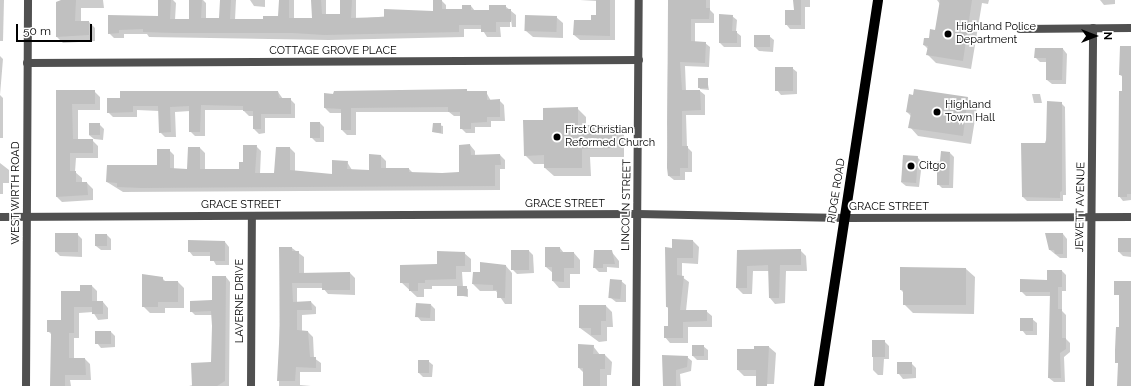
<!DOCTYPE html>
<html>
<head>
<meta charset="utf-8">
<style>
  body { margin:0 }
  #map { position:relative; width:1131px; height:386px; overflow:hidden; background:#fff; font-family:Raleway,sans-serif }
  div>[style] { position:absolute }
  .shadow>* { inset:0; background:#0003 }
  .building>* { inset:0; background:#c0c0c0; transform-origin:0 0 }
  .minor>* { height:8px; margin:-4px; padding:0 4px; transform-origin:4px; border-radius:4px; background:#505050 }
  .tertiary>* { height:8px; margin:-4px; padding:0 4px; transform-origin:4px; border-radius:4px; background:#505050 }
  .primary>* { height:10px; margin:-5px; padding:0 5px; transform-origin:5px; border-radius:5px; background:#000 }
  .dots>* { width:11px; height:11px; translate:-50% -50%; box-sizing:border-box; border:2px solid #fff; border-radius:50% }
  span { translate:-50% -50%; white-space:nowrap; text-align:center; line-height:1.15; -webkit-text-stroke:3.5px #fff; paint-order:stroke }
  .poi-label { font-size:11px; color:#000 }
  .left { translate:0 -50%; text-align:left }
  .street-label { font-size:11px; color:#000 }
  .north { position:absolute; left:1075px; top:16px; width:40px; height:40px; -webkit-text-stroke:3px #fff; paint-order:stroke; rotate:90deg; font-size:11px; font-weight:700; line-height:16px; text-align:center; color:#000 }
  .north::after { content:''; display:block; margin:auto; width:14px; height:18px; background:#000; clip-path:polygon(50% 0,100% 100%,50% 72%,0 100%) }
  .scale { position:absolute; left:16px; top:24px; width:76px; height:18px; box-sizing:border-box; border:2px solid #000; border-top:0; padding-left:5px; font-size:12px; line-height:14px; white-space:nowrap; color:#000; -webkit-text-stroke:3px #fff; paint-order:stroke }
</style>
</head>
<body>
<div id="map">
  <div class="shadow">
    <div style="clip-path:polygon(0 0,4px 0,3px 41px,0 41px)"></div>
    <div style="clip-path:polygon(62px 0,103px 0,104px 8px,81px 8px,81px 22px,89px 22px,95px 28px,95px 41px,63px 43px,57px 37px)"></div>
    <div style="clip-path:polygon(159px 0,173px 0,176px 3px,175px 20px,190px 20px,190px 0,203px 0,206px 3px,206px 19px,220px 19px,221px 0,236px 0,235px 20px,264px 20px,279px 17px,280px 0,294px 0,294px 19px,313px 19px,312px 0,326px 0,326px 15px,341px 15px,341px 0,356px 0,356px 19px,434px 12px,441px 0,446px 5px,446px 10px,463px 10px,471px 6px,475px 11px,490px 11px,505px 6px,516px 15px,516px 27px,512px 27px,510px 12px,510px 27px,500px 27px,501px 37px,487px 37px,482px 29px,464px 29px,464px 37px,329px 40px,149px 37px,147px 34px,124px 34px,124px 38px,114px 38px,109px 33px,159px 17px)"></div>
    <div style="clip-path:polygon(250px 0,265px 0,265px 7px,254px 6px)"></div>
    <div style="clip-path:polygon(580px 0,615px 0,615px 40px,580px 40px,574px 35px,597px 16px,597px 1px)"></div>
    <div style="clip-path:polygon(669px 0,710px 0,710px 10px,714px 14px,714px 23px,695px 23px,695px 42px,705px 43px,710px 47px,709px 67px,685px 66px,686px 91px,700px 91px,705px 95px,705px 115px,686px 115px,687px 147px,692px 152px,692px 172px,685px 172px,685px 180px,674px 180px,669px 176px,667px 123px)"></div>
    <div style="clip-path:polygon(795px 0,810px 0,810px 7px,805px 7px,805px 29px,790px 29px,786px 24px,794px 11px)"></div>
    <div style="clip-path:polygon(937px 0,989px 0,988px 4px,982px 3px,971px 69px,936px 63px,928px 55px,928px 49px,924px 45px,936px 31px,940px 4px)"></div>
    <div style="clip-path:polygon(1100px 0,1115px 0,1115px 4px,1104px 5px)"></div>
    <div style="clip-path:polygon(720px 15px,732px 16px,737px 20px,736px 32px,741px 36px,741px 47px,724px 47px,720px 43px)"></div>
    <div style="clip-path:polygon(556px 17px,563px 23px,563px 38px,533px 37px,526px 31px)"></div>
    <div style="clip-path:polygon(769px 36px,774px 40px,773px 52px,759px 51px,755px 47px)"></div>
    <div style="clip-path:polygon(1131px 47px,1131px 200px,1123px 201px,1119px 196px,1123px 92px,1123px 77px,1120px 75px)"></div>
    <div style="clip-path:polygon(1063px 49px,1067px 54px,1066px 84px,1052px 84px,1047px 80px,1047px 62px,1040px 62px,1035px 57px)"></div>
    <div style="clip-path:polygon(0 56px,3px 59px,0 95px,3px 98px,3px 138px,0 138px)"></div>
    <div style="clip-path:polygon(792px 68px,797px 72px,797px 94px,781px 95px,777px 90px)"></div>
    <div style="clip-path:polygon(707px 79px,709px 90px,700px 89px,699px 87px)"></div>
    <div style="clip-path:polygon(57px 91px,94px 91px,100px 97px,100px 110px,78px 110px,78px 140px,92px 140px,98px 146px,98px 158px,76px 158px,75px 172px,82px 178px,82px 183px,87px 183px,93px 189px,93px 200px,62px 202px,57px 197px)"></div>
    <div style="clip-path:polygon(915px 91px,968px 98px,977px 107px,971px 144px,918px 136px,910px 127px,911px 116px,907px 112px)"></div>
    <div style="clip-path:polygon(278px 92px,283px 99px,290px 99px,295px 104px,295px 118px,265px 118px,265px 133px,259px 134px,254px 129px,254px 116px,249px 116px,243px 110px,205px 110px,205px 136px,195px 136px,190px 131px,190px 111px,175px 112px,176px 137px,165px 137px,160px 132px,159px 111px,137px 110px,137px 117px,113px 117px,108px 112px,108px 99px)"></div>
    <div style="clip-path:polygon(486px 92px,491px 101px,499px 100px,504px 105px,505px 121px,491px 121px,491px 127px,475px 127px,475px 133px,466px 133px,461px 128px,461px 116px,454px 116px,449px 112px,356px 112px,356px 135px,347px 135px,342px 130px,342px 113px,330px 113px,325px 108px,325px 94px)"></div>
    <div style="clip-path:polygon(1032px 94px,1040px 94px,1042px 103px,1034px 103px)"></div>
    <div style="clip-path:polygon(1061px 103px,1065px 107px,1066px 195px,1063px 195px,1063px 201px,1027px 201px,1023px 197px)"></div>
    <div style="clip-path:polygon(577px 108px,586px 117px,586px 126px,615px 126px,624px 135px,624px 157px,590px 157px,591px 176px,554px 176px,545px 168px,545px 164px,534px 164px,525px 155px,544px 121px)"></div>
    <div style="clip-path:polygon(320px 123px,324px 127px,324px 142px,316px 142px,311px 137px)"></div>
    <div style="clip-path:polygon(99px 124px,104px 129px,103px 140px,94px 139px,89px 135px)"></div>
    <div style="clip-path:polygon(434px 124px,443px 126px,443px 134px,433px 132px)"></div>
    <div style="clip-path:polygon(470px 145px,475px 151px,475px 156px,500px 155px,505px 160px,505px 169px,500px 169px,500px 190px,123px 192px,107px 182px,158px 166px,169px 150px,174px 155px,174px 169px,188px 170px,200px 148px,205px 153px,205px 170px,240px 170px,256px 146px,261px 151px,260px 174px,275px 174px,277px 148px,290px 148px,295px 153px,295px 171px,333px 175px,347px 162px,352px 170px,370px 171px,381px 156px,386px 161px,386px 169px,409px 169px,413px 173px,460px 173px)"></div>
    <div style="clip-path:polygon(950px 153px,954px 157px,953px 188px,942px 188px,938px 184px)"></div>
    <div style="clip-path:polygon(917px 157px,922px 162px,919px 187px,906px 186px,901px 182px)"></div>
    <div style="clip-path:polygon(0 163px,9px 170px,9px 183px,3px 183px,3px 194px,0 194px)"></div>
    <div style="clip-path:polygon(77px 234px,82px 239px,82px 257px,60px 256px,56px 252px)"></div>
    <div style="clip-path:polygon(1046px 234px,1063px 234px,1067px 239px,1067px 258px,1060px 258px,1050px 250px)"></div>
    <div style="clip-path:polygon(96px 235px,107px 235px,111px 239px,111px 250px,101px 250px,96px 246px)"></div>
    <div style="clip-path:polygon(1131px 239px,1131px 257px,1123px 256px,1119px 252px)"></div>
    <div style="clip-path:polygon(693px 241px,699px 247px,698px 264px,682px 263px,682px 277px,689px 282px,686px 311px,706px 311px,712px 316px,712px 327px,688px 327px,688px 343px,670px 343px,665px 337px,669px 327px,669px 309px,667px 307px,673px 249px)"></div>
    <div style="clip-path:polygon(225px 242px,229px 247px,229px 265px,216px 265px,211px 256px,193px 256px,189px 251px)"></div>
    <div style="clip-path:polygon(280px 248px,292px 248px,304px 257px,304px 274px,350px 273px,355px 278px,355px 295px,328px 294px,323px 288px,297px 288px,297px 303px,311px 302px,316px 307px,316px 314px,302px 315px,302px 332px,308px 332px,313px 337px,314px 358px,321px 363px,321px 372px,300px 372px,300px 385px,311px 386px,279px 386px)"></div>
    <div style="clip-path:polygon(560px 248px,564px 253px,574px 253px,580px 260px,580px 274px,570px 274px,570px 288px,559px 288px,553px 281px,553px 273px,546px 267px)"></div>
    <div style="clip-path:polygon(800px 250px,806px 256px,807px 271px,786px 271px,785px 303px,775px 304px,770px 298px,769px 271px,753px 271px,752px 294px,743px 294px,737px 288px,738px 251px)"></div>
    <div style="clip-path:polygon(512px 251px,529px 251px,533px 255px,534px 273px,517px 274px,512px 269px)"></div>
    <div style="clip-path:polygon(611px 251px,619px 261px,619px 268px,607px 267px,607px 272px,599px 272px,594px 267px)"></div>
    <div style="clip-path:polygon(464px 253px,471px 259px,471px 272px,462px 272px,463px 287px,468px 289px,468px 297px,458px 295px,458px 286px,432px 286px,432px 289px,424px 289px,424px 297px,417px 297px,401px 282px)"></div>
    <div style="clip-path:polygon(481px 263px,506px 266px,512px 273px,512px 304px,505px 304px,496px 291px,480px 291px,473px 284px,481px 273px)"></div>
    <div style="clip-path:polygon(966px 269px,975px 277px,974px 314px,913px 313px,904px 304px,904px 293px,901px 290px)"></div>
    <div style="clip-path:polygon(1062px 271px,1066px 275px,1066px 291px,1062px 291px,1062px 311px,1066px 315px,1066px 339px,1070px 343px,1070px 352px,1064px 357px,1065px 382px,1054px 382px,1049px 378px,1051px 296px,1026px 296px,1021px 291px,1048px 281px)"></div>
    <div style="clip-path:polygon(226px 277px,230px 282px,229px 386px,189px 386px,193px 385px,212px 363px,212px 315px,195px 315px,191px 311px,213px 301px)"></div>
    <div style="clip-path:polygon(162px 278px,166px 282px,178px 282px,184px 288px,184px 308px,165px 308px,165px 313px,150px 313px,143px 306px)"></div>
    <div style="clip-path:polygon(621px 281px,626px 285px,626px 302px,616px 302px,611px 298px)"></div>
    <div style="clip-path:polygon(92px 286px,97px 291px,97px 302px,103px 302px,108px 308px,108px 319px,98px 320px,93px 312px,79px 313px,79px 338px,74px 338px,74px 359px,85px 359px,90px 364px,91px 380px,70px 380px,71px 386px,51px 386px,52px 335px,48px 331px,62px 321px,81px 292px)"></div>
    <div style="clip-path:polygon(431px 305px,435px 309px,435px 321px,421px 321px,417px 316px)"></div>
    <div style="clip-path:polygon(606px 306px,612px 312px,613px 327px,607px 327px,607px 341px,599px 342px,580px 328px)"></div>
    <div style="clip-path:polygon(1032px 319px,1037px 323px,1037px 335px,1026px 335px,1022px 330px)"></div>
    <div style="clip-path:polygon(111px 332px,115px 336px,115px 347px,101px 348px,97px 343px)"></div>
    <div style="clip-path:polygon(884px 341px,889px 346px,889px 359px,884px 359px,883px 375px,878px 375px,873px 370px,873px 342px)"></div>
    <div style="clip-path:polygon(593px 346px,600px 355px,605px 355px,612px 362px,611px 375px,607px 375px,607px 386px,584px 386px,584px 373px,579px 368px)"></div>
    <div style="clip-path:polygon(703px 346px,708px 350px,708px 360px,697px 360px,693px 356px)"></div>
    <div style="clip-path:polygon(769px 347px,776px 353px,774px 384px,764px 384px,757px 376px,744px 376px,738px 370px,755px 350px)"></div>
    <div style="clip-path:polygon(663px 356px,687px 357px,692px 361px,691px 371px,680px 374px,681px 386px,664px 386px)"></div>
    <div style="clip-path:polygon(428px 361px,433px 365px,432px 377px,423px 377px,419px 373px)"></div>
    <div style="clip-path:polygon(911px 363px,916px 368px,916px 378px,903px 379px,899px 374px)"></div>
  </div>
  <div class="building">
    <div style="clip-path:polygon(61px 0,76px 0,75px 21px,89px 21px,89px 35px,56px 37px,56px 2px)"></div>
    <div style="clip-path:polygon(158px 0,171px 0,170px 19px,189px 19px,189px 0,202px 0,201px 18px,219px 18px,220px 0,231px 0,230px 19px,263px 19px,263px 16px,278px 16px,279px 0,289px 0,289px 18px,312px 18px,311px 0,321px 0,322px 14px,340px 14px,340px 0,352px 0,351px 18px,384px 17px,384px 9px,433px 11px,433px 0,442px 0,442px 9px,462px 9px,462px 5px,471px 5px,471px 10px,489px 10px,489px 5px,506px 5px,506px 9px,511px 9px,511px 22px,496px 22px,496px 32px,481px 32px,481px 25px,459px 25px,459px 32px,324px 35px,293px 33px,174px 33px,143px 32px,143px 29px,119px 30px,119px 33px,108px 34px,108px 15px,158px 16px)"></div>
    <div style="clip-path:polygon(596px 0,610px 0,610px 36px,573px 35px,574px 20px,591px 20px,591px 15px,596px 15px)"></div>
    <div style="clip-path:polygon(668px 0,706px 0,706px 8px,710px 8px,709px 19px,691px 19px,691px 41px,706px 42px,705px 63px,680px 62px,682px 90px,700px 90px,701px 110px,682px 111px,682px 146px,688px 146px,688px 168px,680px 168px,680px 176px,668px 176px,667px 168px)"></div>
    <div style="clip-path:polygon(793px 0,801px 0,801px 25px,785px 25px,785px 10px,794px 10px)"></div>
    <div style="clip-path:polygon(940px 0,972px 0,963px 61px,926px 55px,928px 46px,923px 45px,924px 38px,929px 38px,930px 29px,935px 30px)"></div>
    <div style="clip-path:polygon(719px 14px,733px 15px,732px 31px,737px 31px,737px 43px,719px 43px)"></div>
    <div style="left:525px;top:15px;width:32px;height:16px;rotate:2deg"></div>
    <div style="left:754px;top:35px;width:16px;height:12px"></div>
    <div style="clip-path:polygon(1120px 46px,1131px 46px,1131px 194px,1127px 194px,1127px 197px,1118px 197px,1119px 91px,1122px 91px,1122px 75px,1119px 75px)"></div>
    <div style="clip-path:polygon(1035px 48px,1063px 48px,1062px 80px,1046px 80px,1046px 58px,1034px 58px)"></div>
    <div style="left:775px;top:67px;width:18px;height:24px"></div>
    <div style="left:698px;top:78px;width:10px;height:10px"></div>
    <div style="clip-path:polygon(467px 89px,467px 91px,487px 91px,487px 100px,500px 99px,500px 117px,487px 117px,487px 122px,471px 123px,471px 129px,460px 129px,460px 112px,448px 112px,448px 107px,351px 108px,351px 130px,341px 130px,341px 109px,324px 108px,324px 93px,333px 94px,334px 91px)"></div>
    <div style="clip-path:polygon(914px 89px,968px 97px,963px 136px,908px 128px,911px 113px,906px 112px,909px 94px,913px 95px)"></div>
    <div style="clip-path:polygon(56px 90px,95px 90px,95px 104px,72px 104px,73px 139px,93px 139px,93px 153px,70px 153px,70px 171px,76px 171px,76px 182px,87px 182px,88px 195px,56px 197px)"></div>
    <div style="clip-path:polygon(120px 91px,278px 91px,279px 98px,291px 98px,291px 114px,261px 114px,261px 129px,253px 129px,253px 111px,243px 111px,243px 106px,201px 105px,200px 132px,189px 132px,189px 106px,170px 107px,171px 132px,159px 133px,158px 106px,133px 106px,133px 112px,107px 113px,107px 98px,120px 98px)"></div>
    <div style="clip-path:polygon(1047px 101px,1062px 102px,1062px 191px,1060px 192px,1060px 198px,1022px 197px,1021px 143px,1046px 143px)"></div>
    <div style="clip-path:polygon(578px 107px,578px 125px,616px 125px,616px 148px,582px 149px,582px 168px,544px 168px,544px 155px,524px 156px,523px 120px,543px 120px,543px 108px)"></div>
    <div style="left:310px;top:122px;width:10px;height:16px"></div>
    <div style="left:89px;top:123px;width:11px;height:12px"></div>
    <div style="clip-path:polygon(433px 123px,441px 123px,441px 133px,432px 132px)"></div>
    <div style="clip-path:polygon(470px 144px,471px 155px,500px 154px,501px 165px,495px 165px,495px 186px,142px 188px,117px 187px,117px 183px,106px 182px,107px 165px,157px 165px,157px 149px,170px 149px,170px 168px,187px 169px,188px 147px,200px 147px,200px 169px,239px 169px,239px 162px,243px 162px,243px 145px,257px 145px,255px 173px,274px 173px,276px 147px,290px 147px,290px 170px,332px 174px,332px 160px,348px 161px,347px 169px,369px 170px,369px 154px,381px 155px,381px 168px,409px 168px,409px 172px,442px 173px,459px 172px,459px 145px)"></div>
    <div style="clip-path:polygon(941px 151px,950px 152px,949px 185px,937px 185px,937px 161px,940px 161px)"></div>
    <div style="left:903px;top:155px;width:15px;height:27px;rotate:4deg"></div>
    <div style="left:55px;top:233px;width:23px;height:19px"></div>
    <div style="clip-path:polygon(1045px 233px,1063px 233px,1063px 254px,1055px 254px,1054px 250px,1049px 250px)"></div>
    <div style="left:95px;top:234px;width:12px;height:12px"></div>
    <div style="left:1118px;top:238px;width:13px;height:14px"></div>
    <div style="clip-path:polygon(672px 239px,693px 240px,693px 258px,677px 258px,677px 275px,684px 276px,680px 310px,707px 310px,707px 321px,683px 322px,683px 338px,664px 338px,664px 326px,668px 326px,668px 307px,666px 307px,665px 247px,672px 248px)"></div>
    <div style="clip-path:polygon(188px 240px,225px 241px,225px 261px,210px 261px,210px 252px,188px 252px)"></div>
    <div style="clip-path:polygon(279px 247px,292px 247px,292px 251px,299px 251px,299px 273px,350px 272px,350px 290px,322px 290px,322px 283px,292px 283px,293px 302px,311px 301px,312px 310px,297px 310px,297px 330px,308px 331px,310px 357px,316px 357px,316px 368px,296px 367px,295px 381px,277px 381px,280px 325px)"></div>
    <div style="clip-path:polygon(545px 247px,560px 247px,560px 252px,574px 252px,574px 268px,564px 268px,564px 282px,552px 281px,552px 267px,545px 267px)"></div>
    <div style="clip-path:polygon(801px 249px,801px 265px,780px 265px,779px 298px,769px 298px,768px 265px,747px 266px,747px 288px,736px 288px,737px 250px)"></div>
    <div style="left:511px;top:250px;width:18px;height:20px"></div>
    <div style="clip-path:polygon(594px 250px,612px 250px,615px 264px,603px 264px,603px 268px,593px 268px)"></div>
    <div style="clip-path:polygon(437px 251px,465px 252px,465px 266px,456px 266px,456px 279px,425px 280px,425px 283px,418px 283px,418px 291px,409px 291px,409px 283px,400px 283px,400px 265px,437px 264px)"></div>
    <div style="clip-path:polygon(480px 262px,506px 265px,505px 298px,497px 298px,497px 290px,493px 290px,493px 285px,472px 284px,473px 272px,480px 272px)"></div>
    <div style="clip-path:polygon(900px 267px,966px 268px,966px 305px,903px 305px,903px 290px,900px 290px)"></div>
    <div style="clip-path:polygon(1047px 270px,1062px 270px,1062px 287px,1058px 287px,1058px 309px,1062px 309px,1062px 338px,1066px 338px,1066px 349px,1060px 353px,1061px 378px,1048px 378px,1050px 292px,1020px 292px,1020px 279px,1047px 280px)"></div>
    <div style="clip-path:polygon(142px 274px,163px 277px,163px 281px,178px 281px,178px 302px,158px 302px,158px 307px,142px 307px)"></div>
    <div style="clip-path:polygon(212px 276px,226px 276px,225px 381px,217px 386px,192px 386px,191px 363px,211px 362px,212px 326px,211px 311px,190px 312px,190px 301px,212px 300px)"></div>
    <div style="left:610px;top:279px;width:12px;height:19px;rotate:5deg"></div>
    <div style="clip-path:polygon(1114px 281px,1131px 281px,1131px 386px,1117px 386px,1118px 363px,1115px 363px,1115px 350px,1116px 327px,1119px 327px,1119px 295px,1114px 295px)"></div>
    <div style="clip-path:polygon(80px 285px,92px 285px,92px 301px,103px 301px,103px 314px,92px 314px,92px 307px,74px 307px,74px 333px,69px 333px,69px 358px,85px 358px,86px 375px,65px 375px,65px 386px,50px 386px,51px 336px,51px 332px,47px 332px,47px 320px,61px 320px,61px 291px,80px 291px)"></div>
    <div style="left:457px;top:286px;width:10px;height:10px"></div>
    <div style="left:416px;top:303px;width:15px;height:14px;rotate:4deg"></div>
    <div style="clip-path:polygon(579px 305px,606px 305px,606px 321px,601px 321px,601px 335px,591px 335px,591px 328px,579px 328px)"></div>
    <div style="left:1020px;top:318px;width:13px;height:13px"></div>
    <div style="left:95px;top:331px;width:16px;height:13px"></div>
    <div style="left:885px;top:340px;width:17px;height:13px;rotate:90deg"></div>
    <div style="clip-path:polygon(578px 344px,594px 345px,593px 354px,605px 354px,605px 369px,600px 369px,600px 386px,583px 386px,583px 368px,578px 368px)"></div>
    <div style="left:692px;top:345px;width:12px;height:11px"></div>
    <div style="clip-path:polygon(754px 346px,769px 346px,767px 386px,756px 386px,756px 370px,737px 370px,737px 349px,754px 349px)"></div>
    <div style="clip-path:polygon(662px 355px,688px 356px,687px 367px,676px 370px,676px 386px,663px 386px)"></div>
    <div style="left:418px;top:360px;width:11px;height:13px"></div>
    <div style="left:912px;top:362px;width:12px;height:15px;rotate:90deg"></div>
  </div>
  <div class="minor">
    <div style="left:1020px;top:29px;width:111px;rotate:-0.5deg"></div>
    <div style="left:27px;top:63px;width:612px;rotate:-0.28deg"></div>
    <div style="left:26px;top:386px;width:386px;rotate:-89.7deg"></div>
    <div style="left:251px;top:386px;width:170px;rotate:-89.7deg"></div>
    <div style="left:636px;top:386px;width:386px;rotate:-89.6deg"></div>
    <div style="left:1090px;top:386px;width:358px;rotate:-89.5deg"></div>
  </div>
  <div class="tertiary">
    <div style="left:0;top:217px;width:638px;rotate:-0.27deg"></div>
    <div style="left:638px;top:214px;width:207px;rotate:1.1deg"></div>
    <div style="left:845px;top:218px;width:286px;rotate:-0.2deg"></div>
  </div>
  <div class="primary">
    <div style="left:819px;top:386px;width:390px;rotate:-81.3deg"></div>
  </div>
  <div class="dots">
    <div style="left:948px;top:34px;background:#000"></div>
    <div style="left:937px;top:112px;background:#000"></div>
    <div style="left:557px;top:137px;background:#000"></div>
    <div style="left:911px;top:166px;background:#000"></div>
  </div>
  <div class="poi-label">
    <span class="left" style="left:956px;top:34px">Highland Police<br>Department</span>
    <span class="left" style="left:945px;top:112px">Highland<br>Town Hall</span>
    <span class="left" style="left:565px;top:137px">First Christian<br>Reformed Church</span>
    <span class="left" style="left:919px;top:166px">Citgo</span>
  </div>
  <div class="street-label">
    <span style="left:333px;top:51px">COTTAGE GROVE PLACE</span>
    <span style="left:837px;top:191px;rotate:-81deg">RIDGE ROAD</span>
    <span style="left:16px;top:193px;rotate:-90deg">WEST WIRTH ROAD</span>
    <span style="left:565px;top:204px">GRACE STREET</span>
    <span style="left:241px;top:205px">GRACE STREET</span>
    <span style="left:627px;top:205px;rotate:-89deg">LINCOLN STREET</span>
    <span style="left:889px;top:207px">GRACE STREET</span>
    <span style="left:1081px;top:207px;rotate:-89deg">JEWETT AVENUE</span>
    <span style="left:240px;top:301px;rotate:-90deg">LAVERNE DRIVE</span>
  </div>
  <div class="north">N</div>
  <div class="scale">50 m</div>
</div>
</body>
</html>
